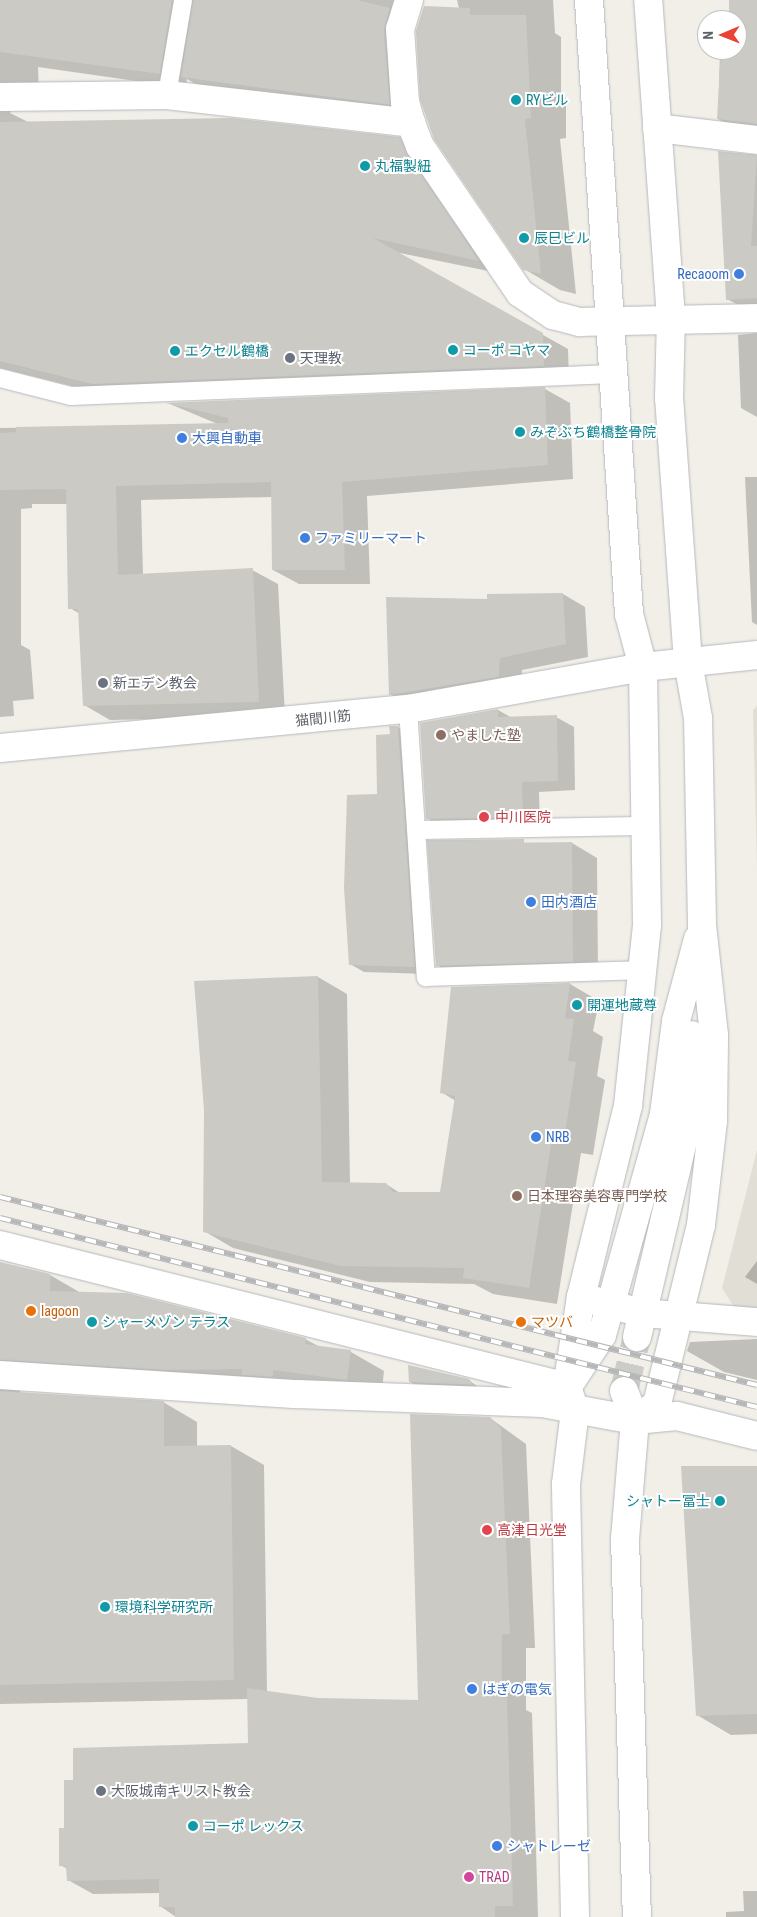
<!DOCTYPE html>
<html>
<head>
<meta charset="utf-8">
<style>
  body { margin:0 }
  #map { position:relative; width:757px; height:1917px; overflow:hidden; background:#f1efe8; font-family:"Roboto Condensed","Noto Sans JP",sans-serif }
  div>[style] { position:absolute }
  .education>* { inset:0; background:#e1ded6 }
  .shadow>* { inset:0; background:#0003 }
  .building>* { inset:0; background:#cccac5 }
  .secondary-tunnel>* { height:28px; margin-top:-14px; transform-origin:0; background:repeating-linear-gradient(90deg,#ccccc8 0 28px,transparent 0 42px) }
  .roads { filter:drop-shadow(0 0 1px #b5b8bc) drop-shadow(0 0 1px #b5b8bc) }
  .lane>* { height:18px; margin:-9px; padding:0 9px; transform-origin:9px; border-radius:9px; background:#fff }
  .street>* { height:28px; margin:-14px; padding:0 14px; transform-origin:14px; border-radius:14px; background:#fff }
  .secondary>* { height:28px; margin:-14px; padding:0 14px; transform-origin:14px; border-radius:14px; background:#fff }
  .rail>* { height:5.5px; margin-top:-2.75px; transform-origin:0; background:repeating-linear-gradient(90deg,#fff 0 11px,#b6b7b8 0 22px); box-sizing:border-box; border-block:1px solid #b6b7b8 }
  .dots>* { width:14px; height:14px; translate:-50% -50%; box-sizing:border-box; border:2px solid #fff; border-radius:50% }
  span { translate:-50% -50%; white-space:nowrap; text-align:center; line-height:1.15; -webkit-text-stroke:4px #fff; paint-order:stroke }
  .culture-label { font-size:14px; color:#0d838f }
  .left { translate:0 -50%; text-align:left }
  .right { translate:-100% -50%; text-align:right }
  .shop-label { font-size:14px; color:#366cbe }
  .worship-label { font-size:14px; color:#5b616d }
  .street-label { font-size:14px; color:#5f6368 }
  .education-label { font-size:14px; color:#785e54 }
  .health-label { font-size:14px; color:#be3a42 }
  .food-label { font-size:14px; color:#c56008 }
  .hotel-label { font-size:14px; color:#b23c85 }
  .north { position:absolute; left:697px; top:10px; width:50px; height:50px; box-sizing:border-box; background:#fff; border:1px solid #bfc1c3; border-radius:50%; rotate:269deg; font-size:14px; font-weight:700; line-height:20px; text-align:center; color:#5f6368 }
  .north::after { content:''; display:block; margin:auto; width:18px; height:22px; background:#ea4335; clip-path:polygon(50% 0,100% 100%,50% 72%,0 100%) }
</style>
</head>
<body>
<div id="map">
  <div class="education">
    <div style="clip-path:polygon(757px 706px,757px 868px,753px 710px)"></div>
    <div style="clip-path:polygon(757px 1150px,757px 1310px,736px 1310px,722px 1288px)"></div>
  </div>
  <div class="shadow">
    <div style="clip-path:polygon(0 0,418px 0,410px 45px,415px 119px,208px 91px,187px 79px,185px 88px,38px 67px,39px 95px,17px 98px,10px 113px,30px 123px,399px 139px,425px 154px,503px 274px,395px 252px,568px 349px,569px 380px,120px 398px,0 368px)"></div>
    <div style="clip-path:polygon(457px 0,553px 0,555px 33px,561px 37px,561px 95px,566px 98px,566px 138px,560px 139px,576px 294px,560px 290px,524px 269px)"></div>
    <div style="clip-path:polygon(740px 0,757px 0,757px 136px,745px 134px,718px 119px,720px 50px,737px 50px,737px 20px,730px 20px)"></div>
    <div style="clip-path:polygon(720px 152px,757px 155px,757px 315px,727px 299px)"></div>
    <div style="clip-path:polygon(757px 333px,757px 417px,741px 408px,738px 335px)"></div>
    <div style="clip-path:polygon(545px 389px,570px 403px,573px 479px,367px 496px,370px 584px,299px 584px,273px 570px,272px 497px,141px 500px,143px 575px,252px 570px,278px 584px,285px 716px,110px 720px,84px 705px,80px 614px,70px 608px,68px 504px,32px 504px,32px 508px,21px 509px,21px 645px,30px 650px,34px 699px,13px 701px,14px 716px,0 717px,0 428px,220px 425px,170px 404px)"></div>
    <div style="clip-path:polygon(745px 477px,757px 477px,757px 625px,752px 622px)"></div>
    <div style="clip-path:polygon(563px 594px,585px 607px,588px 657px,522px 670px,521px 689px,412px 707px,390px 694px,489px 600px)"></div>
    <div style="clip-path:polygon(498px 710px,512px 718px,556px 717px,574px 727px,575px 790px,539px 792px,540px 827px,445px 829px,427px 818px)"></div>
    <div style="clip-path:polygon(398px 727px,412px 735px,428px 974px,364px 972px,350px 964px,391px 728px)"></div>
    <div style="clip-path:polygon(429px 842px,572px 843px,597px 858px,598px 976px,462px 980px,437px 965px)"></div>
    <div style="clip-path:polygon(318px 977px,347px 994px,350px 1184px,386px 1184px,400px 1193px,441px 1193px,456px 1101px,441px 1092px,452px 988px,570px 984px,599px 1001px,593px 1031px,603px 1037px,597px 1076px,605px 1080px,593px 1155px,581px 1153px,557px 1304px,493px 1294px,474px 1284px,370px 1282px,233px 1248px,204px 1231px)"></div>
    <div style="clip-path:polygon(757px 1261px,757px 1284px,745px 1277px)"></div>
    <div style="clip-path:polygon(0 1264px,50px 1275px,81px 1293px,305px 1339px,320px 1347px,351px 1352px,384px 1371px,381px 1399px,20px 1386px,20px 1393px,163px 1402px,197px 1422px,197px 1447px,231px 1446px,264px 1465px,267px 1692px,318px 1699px,420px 1701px,490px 1418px,526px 1444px,535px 1648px,526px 1648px,526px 1710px,532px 1713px,538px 1917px,176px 1917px,160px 1906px,160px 1893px,93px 1894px,68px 1880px,68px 1869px,60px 1865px,66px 1829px,249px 1744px,248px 1699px,0 1704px)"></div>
    <div style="clip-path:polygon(757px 1339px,757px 1380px,724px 1372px,687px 1351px,690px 1342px)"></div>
    <div style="clip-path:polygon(409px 1366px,469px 1380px,483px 1391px,421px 1388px,410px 1382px)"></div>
    <div style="clip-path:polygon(757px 1467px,757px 1734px,731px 1735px,697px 1715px)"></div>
    <div style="clip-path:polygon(743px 1891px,757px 1891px,757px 1917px,726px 1917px,726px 1912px,744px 1911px)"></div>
  </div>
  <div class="building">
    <div style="clip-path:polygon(0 0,172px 0,160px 74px,0 52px)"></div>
    <div style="clip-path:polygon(193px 0,357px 0,390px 8px,384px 30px,390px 105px,181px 77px)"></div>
    <div style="clip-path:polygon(729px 0,757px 0,757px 124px,717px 119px,721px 50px,737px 50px,737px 20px,729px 20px)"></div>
    <div style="clip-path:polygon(424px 6px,470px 8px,470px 15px,526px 15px,531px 118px,525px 119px,541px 274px,523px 270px,434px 139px,420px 99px,416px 31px)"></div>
    <div style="clip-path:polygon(231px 118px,400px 137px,479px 261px,373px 238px,543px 333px,544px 366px,93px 384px,0 361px,0 122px)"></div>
    <div style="clip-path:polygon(718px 151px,757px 155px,751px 246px,757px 246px,757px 298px,726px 300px)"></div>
    <div style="clip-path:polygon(545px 387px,548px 465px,342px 482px,345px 570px,272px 570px,271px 482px,116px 486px,118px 575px,253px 568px,259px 702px,83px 706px,78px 609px,68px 609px,66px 489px,0 490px,0 433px,16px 432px,16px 427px,228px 423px,228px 418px,166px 403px)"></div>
    <div style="clip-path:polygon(563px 593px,566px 644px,500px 658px,499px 677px,389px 695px,386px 597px,487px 599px,487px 594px)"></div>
    <div style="clip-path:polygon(498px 709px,498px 717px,557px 715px,558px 781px,522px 782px,523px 818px,426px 819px,420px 723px)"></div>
    <div style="clip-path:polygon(389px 726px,398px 726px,415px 967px,349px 965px,344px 888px,347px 795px,377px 794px,376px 735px,390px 734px)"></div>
    <div style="clip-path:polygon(524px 839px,524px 843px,572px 842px,573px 962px,436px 966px,427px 840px)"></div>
    <div style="clip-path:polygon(318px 976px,322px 1182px,386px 1183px,393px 1192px,440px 1192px,455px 1096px,440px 1093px,451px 987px,570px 983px,565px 1018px,574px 1019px,568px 1061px,576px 1062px,564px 1140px,552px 1138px,529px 1288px,463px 1278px,464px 1268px,340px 1266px,203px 1232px,204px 1110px,194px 981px)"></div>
    <div style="clip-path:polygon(0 1262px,50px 1274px,50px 1291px,127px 1293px,306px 1338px,305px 1344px,351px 1350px,347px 1380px,273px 1370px,273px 1377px,241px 1375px,242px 1369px,164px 1370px,0 1360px)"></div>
    <div style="clip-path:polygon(408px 1365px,469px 1379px,473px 1385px,409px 1382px)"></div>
    <div style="clip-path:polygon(0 1391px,164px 1401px,164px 1446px,231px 1445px,234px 1680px,0 1685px)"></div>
    <div style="clip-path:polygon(410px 1414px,490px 1417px,501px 1429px,510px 1634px,502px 1634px,502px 1698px,507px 1698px,513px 1906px,495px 1906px,495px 1917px,175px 1917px,175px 1907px,159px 1907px,159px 1879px,67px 1881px,66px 1866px,59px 1866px,59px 1828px,64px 1828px,64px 1780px,73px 1780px,73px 1748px,248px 1743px,247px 1688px,318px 1698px,418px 1700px)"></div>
    <div style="clip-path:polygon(681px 1466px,757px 1466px,757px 1714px,696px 1716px)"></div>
  </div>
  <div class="secondary-tunnel">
    <div style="left:624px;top:1391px;width:56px;rotate:-76.5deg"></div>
  </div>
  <div class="roads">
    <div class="lane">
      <div style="left:167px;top:95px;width:96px;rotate:-80.4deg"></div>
      <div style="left:0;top:378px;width:73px;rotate:14.2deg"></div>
      <div style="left:71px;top:396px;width:542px;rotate:-2.32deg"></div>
      <div style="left:408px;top:709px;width:269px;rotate:86.2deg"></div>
      <div style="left:426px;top:977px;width:218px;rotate:-1.8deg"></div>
      <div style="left:417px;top:830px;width:228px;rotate:-1deg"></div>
    </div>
    <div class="street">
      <div style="left:409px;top:0;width:30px;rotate:107deg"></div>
      <div style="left:400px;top:29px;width:73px;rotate:86.1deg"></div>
      <div style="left:405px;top:102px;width:22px;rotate:74deg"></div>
      <div style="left:411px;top:123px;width:25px;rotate:69deg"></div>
      <div style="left:420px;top:146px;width:178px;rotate:55.8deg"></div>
      <div style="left:520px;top:293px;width:40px;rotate:34deg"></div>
      <div style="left:553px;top:315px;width:28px;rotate:15deg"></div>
      <div style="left:580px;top:322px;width:177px;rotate:-1.3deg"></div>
      <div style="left:0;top:97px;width:167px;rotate:-0.7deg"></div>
      <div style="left:167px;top:95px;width:246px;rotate:6.5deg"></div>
      <div style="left:657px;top:128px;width:101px;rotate:6.8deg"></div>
      <div style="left:0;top:748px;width:410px;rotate:-5.5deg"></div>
      <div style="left:408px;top:709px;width:239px;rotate:-10.1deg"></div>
      <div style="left:0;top:1245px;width:585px;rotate:14.06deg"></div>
      <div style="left:581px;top:1297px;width:63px;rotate:14.7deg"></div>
      <div style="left:642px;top:1313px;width:115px;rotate:4.5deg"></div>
      <div style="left:0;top:1375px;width:298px;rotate:3.7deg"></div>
      <div style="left:297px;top:1394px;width:245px;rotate:2.1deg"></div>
      <div style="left:542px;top:1403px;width:95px;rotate:10.4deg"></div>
      <div style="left:635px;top:1420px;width:42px;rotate:-5.4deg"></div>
      <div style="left:677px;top:1416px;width:82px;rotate:14deg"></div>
    </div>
    <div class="secondary">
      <div style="left:643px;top:667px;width:115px;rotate:-6deg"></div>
      <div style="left:637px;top:1337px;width:205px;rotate:-76.8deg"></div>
      <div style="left:684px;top:1137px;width:102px;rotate:-85.5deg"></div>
      <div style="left:568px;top:1386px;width:61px;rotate:-56.3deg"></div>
      <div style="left:602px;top:1335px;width:230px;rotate:-74.3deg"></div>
      <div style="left:664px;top:1114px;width:94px;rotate:-82.6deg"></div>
      <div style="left:676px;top:1021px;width:85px;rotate:-75deg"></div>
      <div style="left:624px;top:1391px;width:31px;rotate:69deg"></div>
      <div style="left:635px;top:1420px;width:119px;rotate:94.8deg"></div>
      <div style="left:625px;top:1539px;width:378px;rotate:88.2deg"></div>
      <div style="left:635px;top:1420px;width:27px;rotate:-36deg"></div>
      <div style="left:657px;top:1404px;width:184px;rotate:-76.2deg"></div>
      <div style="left:701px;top:1225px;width:105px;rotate:-83.4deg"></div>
      <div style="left:713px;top:1121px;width:86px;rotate:-89.3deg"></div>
      <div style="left:714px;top:1035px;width:112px;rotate:-96.2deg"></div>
      <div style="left:702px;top:924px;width:206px;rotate:-91.1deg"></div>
      <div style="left:698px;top:718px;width:57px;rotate:-100.1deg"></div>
      <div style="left:688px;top:662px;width:265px;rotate:-94.1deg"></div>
      <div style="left:669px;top:398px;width:80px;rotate:-88.6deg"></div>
      <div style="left:671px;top:318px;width:319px;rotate:-94.1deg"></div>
      <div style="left:575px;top:1917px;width:433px;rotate:-91.2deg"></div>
      <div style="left:566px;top:1484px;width:74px;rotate:-83deg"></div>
      <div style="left:575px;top:1411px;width:25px;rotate:-108deg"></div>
      <div style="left:567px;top:1387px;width:91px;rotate:-81.2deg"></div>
      <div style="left:581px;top:1297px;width:197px;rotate:-76.2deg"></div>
      <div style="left:628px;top:1106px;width:182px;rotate:-84deg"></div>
      <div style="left:647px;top:925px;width:258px;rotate:-90.9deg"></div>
      <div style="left:643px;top:667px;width:55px;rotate:-104.8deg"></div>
      <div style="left:629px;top:614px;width:615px;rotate:-93.73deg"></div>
    </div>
  </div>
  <div class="rail">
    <div style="left:0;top:1197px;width:780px;rotate:13.95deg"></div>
    <div style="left:0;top:1218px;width:780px;rotate:14.02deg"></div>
  </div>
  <div class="dots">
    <div style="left:516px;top:100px;background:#0f9aa8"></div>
    <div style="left:365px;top:166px;background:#0f9aa8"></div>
    <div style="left:524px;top:238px;background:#0f9aa8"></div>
    <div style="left:739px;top:274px;background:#3f7fe0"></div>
    <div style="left:453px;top:350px;background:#0f9aa8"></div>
    <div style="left:175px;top:351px;background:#0f9aa8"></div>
    <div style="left:290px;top:358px;background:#6b7280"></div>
    <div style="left:520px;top:432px;background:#0f9aa8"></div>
    <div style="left:182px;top:438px;background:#3f7fe0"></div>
    <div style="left:305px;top:538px;background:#3f7fe0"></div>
    <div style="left:103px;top:683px;background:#6b7280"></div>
    <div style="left:441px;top:735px;background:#8d6e63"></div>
    <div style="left:484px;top:817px;background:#e0444e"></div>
    <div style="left:531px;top:902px;background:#3f7fe0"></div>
    <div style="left:577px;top:1005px;background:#0f9aa8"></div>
    <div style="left:536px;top:1137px;background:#3f7fe0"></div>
    <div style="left:517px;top:1196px;background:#8d6e63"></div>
    <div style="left:31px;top:1311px;background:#e8710a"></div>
    <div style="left:92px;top:1322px;background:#0f9aa8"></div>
    <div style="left:521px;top:1322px;background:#e8710a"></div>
    <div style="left:720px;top:1501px;background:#0f9aa8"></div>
    <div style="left:487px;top:1530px;background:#e0444e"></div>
    <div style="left:105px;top:1607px;background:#0f9aa8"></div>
    <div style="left:472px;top:1689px;background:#3f7fe0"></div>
    <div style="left:101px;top:1791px;background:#6b7280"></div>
    <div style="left:193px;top:1826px;background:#0f9aa8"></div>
    <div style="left:497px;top:1846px;background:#3f7fe0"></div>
    <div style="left:469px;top:1877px;background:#d1479c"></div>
  </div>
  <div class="culture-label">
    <span class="left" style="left:526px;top:100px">RYビル</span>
    <span class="left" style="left:375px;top:166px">丸福製紐</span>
    <span class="left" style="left:534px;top:238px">辰巳ビル</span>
    <span class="left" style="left:463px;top:350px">コーポ コヤマ</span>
    <span class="left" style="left:185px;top:351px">エクセル鶴橋</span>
    <span class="left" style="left:530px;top:432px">みぞぶち鶴橋整骨院</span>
    <span class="left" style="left:587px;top:1005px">開運地蔵尊</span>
    <span class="left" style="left:102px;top:1322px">シャーメゾン テラス</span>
    <span class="right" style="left:710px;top:1501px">シャトー冨士</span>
    <span class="left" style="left:115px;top:1607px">環境科学研究所</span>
    <span class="left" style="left:203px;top:1826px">コーポ レックス</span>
  </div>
  <div class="shop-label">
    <span class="right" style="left:729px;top:274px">Recaoom</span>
    <span class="left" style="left:192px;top:438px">大興自動車</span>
    <span class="left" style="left:315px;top:538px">ファミリーマート</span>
    <span class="left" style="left:541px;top:902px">田内酒店</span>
    <span class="left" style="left:546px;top:1137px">NRB</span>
    <span class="left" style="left:482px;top:1689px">はぎの電気</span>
    <span class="left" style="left:507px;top:1846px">シャトレーゼ</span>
  </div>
  <div class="worship-label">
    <span class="left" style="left:300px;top:358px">天理教</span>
    <span class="left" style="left:113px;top:683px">新エデン教会</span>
    <span class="left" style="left:111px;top:1791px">大阪城南キリスト教会</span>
  </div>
  <div class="street-label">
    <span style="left:323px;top:718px;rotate:-6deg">猫間川筋</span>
  </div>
  <div class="education-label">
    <span class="left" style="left:451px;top:735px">やました塾</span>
    <span class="left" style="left:527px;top:1196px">日本理容美容専門学校</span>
  </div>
  <div class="health-label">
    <span class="left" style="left:495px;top:817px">中川医院</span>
    <span class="left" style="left:497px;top:1530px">高津日光堂</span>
  </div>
  <div class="food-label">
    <span class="left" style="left:41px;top:1311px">lagoon</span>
    <span class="left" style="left:531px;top:1322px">マツバ</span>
  </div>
  <div class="hotel-label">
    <span class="left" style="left:479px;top:1877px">TRAD</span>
  </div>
  <div class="north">N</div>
</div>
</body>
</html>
